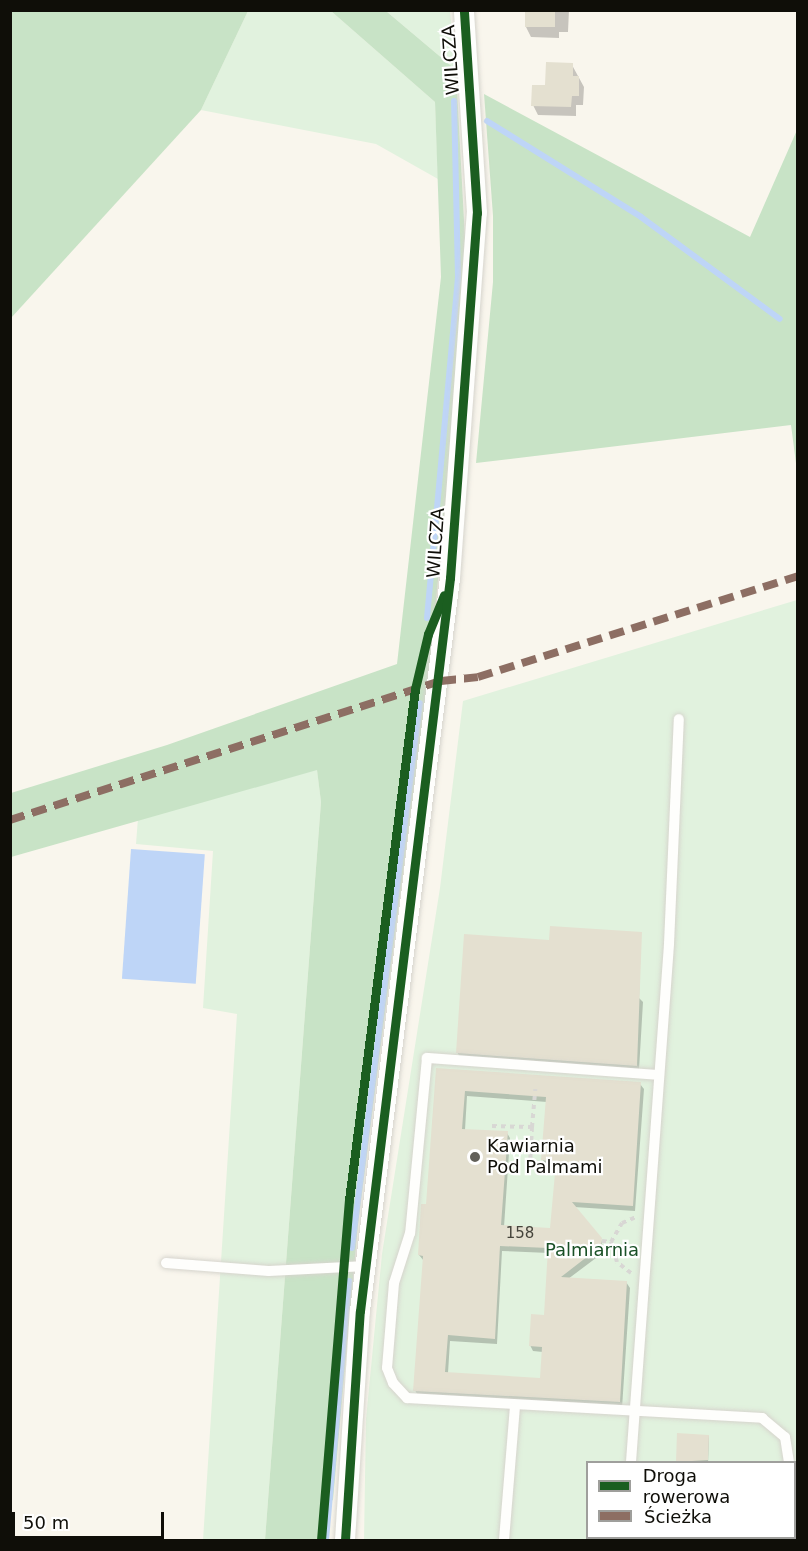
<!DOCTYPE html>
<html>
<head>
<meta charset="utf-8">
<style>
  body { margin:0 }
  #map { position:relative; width:808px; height:1551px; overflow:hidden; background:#f9f6ed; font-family:"DejaVu Sans",sans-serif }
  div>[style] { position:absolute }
  .green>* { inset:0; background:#e1f2de }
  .forest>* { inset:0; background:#c8e3c6 }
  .water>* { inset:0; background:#bed5f7; transform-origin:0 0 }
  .shadow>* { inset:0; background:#0003; transform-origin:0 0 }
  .stream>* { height:6px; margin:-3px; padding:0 3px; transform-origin:3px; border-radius:3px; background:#bed5f7 }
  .building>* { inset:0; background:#e4e0d0; transform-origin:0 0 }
  .path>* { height:4px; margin-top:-2px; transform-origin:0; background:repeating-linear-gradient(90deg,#d8d7d4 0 4.5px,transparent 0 9px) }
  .roads { filter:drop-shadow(0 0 2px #d6d4cd) drop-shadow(0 0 2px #d6d4cd) }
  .lane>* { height:10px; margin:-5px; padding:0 5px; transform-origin:5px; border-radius:5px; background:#fefefc }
  .street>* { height:20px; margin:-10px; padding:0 10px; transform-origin:10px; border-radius:10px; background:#fefefc }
  .quiet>* { height:8px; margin-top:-4px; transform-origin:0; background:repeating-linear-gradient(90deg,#8d6e63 0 15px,transparent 0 23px) }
  .cycleway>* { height:9px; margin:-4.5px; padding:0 4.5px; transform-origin:4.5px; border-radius:4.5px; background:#1b5e20 }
  .dots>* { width:16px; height:16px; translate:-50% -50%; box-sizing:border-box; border:3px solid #fff; border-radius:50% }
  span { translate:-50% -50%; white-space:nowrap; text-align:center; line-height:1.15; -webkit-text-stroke:4.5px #fff; paint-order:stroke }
  .number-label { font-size:15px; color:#45443b }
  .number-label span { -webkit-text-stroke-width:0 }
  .street-label { font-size:18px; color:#0f0e08 }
  .poi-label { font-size:18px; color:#0f0e08 }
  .left { translate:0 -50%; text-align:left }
  .park-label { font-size:18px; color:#195026 }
  .frame { position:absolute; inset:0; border:12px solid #0f0e08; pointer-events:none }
  .legend { position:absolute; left:586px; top:1461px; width:210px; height:78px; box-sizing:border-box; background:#fff; border:2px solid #9f9f9c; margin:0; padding:8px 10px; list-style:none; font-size:18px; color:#0f0e08 }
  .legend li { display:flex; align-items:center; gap:12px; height:30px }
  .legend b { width:30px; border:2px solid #9f9f9c }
  .scale { position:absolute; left:12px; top:1512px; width:152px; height:27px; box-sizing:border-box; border:3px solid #0f0e08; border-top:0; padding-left:8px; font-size:18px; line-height:21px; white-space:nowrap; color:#0f0e08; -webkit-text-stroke:4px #fff; paint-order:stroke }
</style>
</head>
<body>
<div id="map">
  <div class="green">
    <div style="clip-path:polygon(248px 11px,331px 11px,435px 102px,438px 179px,376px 144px,201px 110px)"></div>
    <div style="clip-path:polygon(386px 11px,450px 11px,456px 70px)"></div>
    <div style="clip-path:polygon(evenodd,797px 600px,797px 1540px,364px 1540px,366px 1419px,382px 1254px,440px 888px,463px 701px,797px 600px,588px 1462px,794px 1462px,794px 1538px,588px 1538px,588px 1462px)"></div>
    <div style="clip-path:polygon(317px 769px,321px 802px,265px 1540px,203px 1540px,237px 1014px,203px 1008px,213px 851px,136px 844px,138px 818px)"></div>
  </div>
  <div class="forest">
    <div style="clip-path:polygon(11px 10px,248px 11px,201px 110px,11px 318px)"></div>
    <div style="clip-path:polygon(331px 11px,386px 11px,456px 70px,467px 276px,431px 654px,358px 1225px,333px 1500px,322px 1504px,318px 1540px,265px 1540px,321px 802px,317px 770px,11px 857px,11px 793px,167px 745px,397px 664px,441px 277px,435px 102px)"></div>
    <div style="clip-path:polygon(484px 94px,750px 237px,797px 130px,797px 471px,791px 425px,476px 463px,493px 282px,493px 216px)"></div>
  </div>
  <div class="water">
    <div style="left:131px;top:849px;width:74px;height:130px;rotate:4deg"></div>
  </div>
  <div class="shadow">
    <div style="clip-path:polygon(526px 10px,569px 10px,568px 32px,559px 32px,559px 38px,531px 37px,526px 27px)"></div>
    <div style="clip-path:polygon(572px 65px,584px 87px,583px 105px,576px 105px,576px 116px,538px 115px,533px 105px)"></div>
    <div style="clip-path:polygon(641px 934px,639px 998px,643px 1002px,639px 1070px,460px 1057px,457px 1052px,551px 941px)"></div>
    <div style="clip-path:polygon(evenodd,437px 1069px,640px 1084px,644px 1089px,635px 1211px,574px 1207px,601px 1239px,604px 1252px,568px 1279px,626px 1282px,630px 1288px,622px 1408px,418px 1396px,415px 1390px,424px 1261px,419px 1255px,428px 1206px,437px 1069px,467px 1096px,547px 1102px,543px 1160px,546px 1166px,557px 1166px,551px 1230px,504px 1227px,510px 1138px,507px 1133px,465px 1130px,467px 1096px,437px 1069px,502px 1251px,549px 1253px,546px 1316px,530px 1345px,533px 1351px,543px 1352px,541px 1379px,448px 1373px,450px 1341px,497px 1344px,502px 1251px)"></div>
    <div style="left:679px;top:1435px;width:30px;height:27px;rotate:2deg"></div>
    <div style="left:794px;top:1497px;width:4px;height:38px"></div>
    <div style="clip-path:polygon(673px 1538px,791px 1538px,673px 1540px)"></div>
  </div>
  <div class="stream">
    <div style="left:487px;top:121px;width:181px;rotate:31.9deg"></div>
    <div style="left:641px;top:217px;width:172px;rotate:36.3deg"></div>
    <div style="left:427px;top:618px;width:343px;rotate:-84.8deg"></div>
    <div style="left:458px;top:276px;width:175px;rotate:-91.3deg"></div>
    <div style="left:352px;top:1248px;width:549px;rotate:-82.89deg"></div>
    <div style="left:326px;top:1540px;width:260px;rotate:-84.9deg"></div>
  </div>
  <div class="building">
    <div style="left:525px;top:10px;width:30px;height:17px"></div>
    <div style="clip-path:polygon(546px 62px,573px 63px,573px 76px,579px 76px,579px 96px,572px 96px,571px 107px,531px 106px,532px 85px,545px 85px)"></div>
    <div style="clip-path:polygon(550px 926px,642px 932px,637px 1066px,456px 1053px,464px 934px,549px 940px)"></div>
    <div style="clip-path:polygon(evenodd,436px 1068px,641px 1082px,633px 1206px,572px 1202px,602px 1238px,601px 1246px,561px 1277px,627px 1281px,620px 1402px,413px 1391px,423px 1256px,418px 1255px,421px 1204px,426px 1204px,436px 1068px,465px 1091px,546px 1097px,541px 1160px,556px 1162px,550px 1228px,501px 1225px,508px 1131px,462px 1129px,465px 1091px,436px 1068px,500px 1246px,548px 1248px,544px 1315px,531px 1314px,529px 1346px,542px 1347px,540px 1378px,445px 1372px,448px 1335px,495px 1339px,500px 1246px)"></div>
    <div style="clip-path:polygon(677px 1433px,709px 1435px,708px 1460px,676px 1462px)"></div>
  </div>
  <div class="path">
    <div style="left:492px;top:1126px;width:40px;rotate:1.4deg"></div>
    <div style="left:532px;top:1127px;width:38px;rotate:-85deg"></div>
    <div style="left:532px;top:1127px;width:39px;rotate:93deg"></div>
    <div style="left:530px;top:1166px;width:23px;rotate:2deg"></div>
    <div style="left:531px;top:1144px;width:11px;rotate:5deg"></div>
    <div style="left:602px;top:1241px;width:9px;rotate:6deg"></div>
    <div style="left:343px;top:1253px;width:440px;rotate:-82.7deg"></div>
    <div style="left:631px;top:1273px;width:18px;rotate:-142deg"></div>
    <div style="left:617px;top:1262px;width:21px;rotate:-107deg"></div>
    <div style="left:611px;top:1242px;width:22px;rotate:-60deg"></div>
    <div style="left:622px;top:1223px;width:15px;rotate:-23deg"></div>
    <div style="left:321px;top:1540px;width:260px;rotate:-85.8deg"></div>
  </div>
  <div class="roads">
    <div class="lane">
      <div style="left:659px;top:1075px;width:233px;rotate:-175.8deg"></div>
      <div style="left:427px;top:1058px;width:176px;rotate:95.5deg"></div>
      <div style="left:410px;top:1233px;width:52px;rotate:107.7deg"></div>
      <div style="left:394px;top:1283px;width:85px;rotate:94.7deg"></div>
      <div style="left:387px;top:1368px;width:16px;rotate:68deg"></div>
      <div style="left:393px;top:1383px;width:21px;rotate:47deg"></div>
      <div style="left:407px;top:1398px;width:356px;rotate:3.2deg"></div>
      <div style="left:762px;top:1418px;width:30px;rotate:40deg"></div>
      <div style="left:785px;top:1437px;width:25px;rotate:81deg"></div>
      <div style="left:166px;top:1263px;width:103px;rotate:4.4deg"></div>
      <div style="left:269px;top:1271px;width:97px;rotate:-3deg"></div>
      <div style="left:631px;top:1462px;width:519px;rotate:-85.8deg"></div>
      <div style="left:669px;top:944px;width:225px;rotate:-87.5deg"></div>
      <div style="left:504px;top:1540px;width:133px;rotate:-85.3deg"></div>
      <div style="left:625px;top:1540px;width:2px;rotate:-90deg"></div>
      <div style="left:792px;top:1540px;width:2px;rotate:-90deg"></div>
    </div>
    <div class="street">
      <div style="left:345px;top:1540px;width:229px;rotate:-86.3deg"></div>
      <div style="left:360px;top:1311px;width:739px;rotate:-83deg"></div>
      <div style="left:450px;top:578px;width:366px;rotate:-85.8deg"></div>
      <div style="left:477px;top:213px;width:203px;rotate:-93.7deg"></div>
    </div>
  </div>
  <div class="quiet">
    <div style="left:10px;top:820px;width:453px;rotate:-17.9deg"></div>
    <div style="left:441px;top:681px;width:37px;rotate:-6deg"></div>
    <div style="left:478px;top:677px;width:336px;rotate:-17.5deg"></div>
  </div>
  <div class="cycleway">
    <div style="left:321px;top:1540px;width:341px;rotate:-85.3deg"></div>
    <div style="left:349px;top:1200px;width:515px;rotate:-82.64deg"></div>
    <div style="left:415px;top:689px;width:57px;rotate:-76.7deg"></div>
    <div style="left:428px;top:634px;width:42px;rotate:-67.7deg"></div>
    <div style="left:345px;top:1540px;width:229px;rotate:-86.3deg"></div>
    <div style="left:360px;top:1311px;width:739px;rotate:-83deg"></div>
    <div style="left:450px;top:578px;width:366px;rotate:-85.8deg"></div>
    <div style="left:477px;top:213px;width:203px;rotate:-93.7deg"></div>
  </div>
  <div class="dots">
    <div style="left:475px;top:1157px;background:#615f58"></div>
  </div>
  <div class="number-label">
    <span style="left:520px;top:1234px">158</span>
  </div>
  <div class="street-label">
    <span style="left:451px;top:60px;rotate:-94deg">WILCZA</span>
    <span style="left:436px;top:543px;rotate:-86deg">WILCZA</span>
  </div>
  <div class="poi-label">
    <span class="left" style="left:487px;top:1157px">Kawiarnia<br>Pod Palmami</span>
  </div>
  <div class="park-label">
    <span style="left:592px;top:1250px">Palmiarnia</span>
  </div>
  <div class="frame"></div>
  <ul class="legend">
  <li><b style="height:8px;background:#1b5e20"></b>Droga rowerowa</li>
  <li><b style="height:8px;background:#8d6e63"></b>Ścieżka</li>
  </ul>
  <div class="scale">50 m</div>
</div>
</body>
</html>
